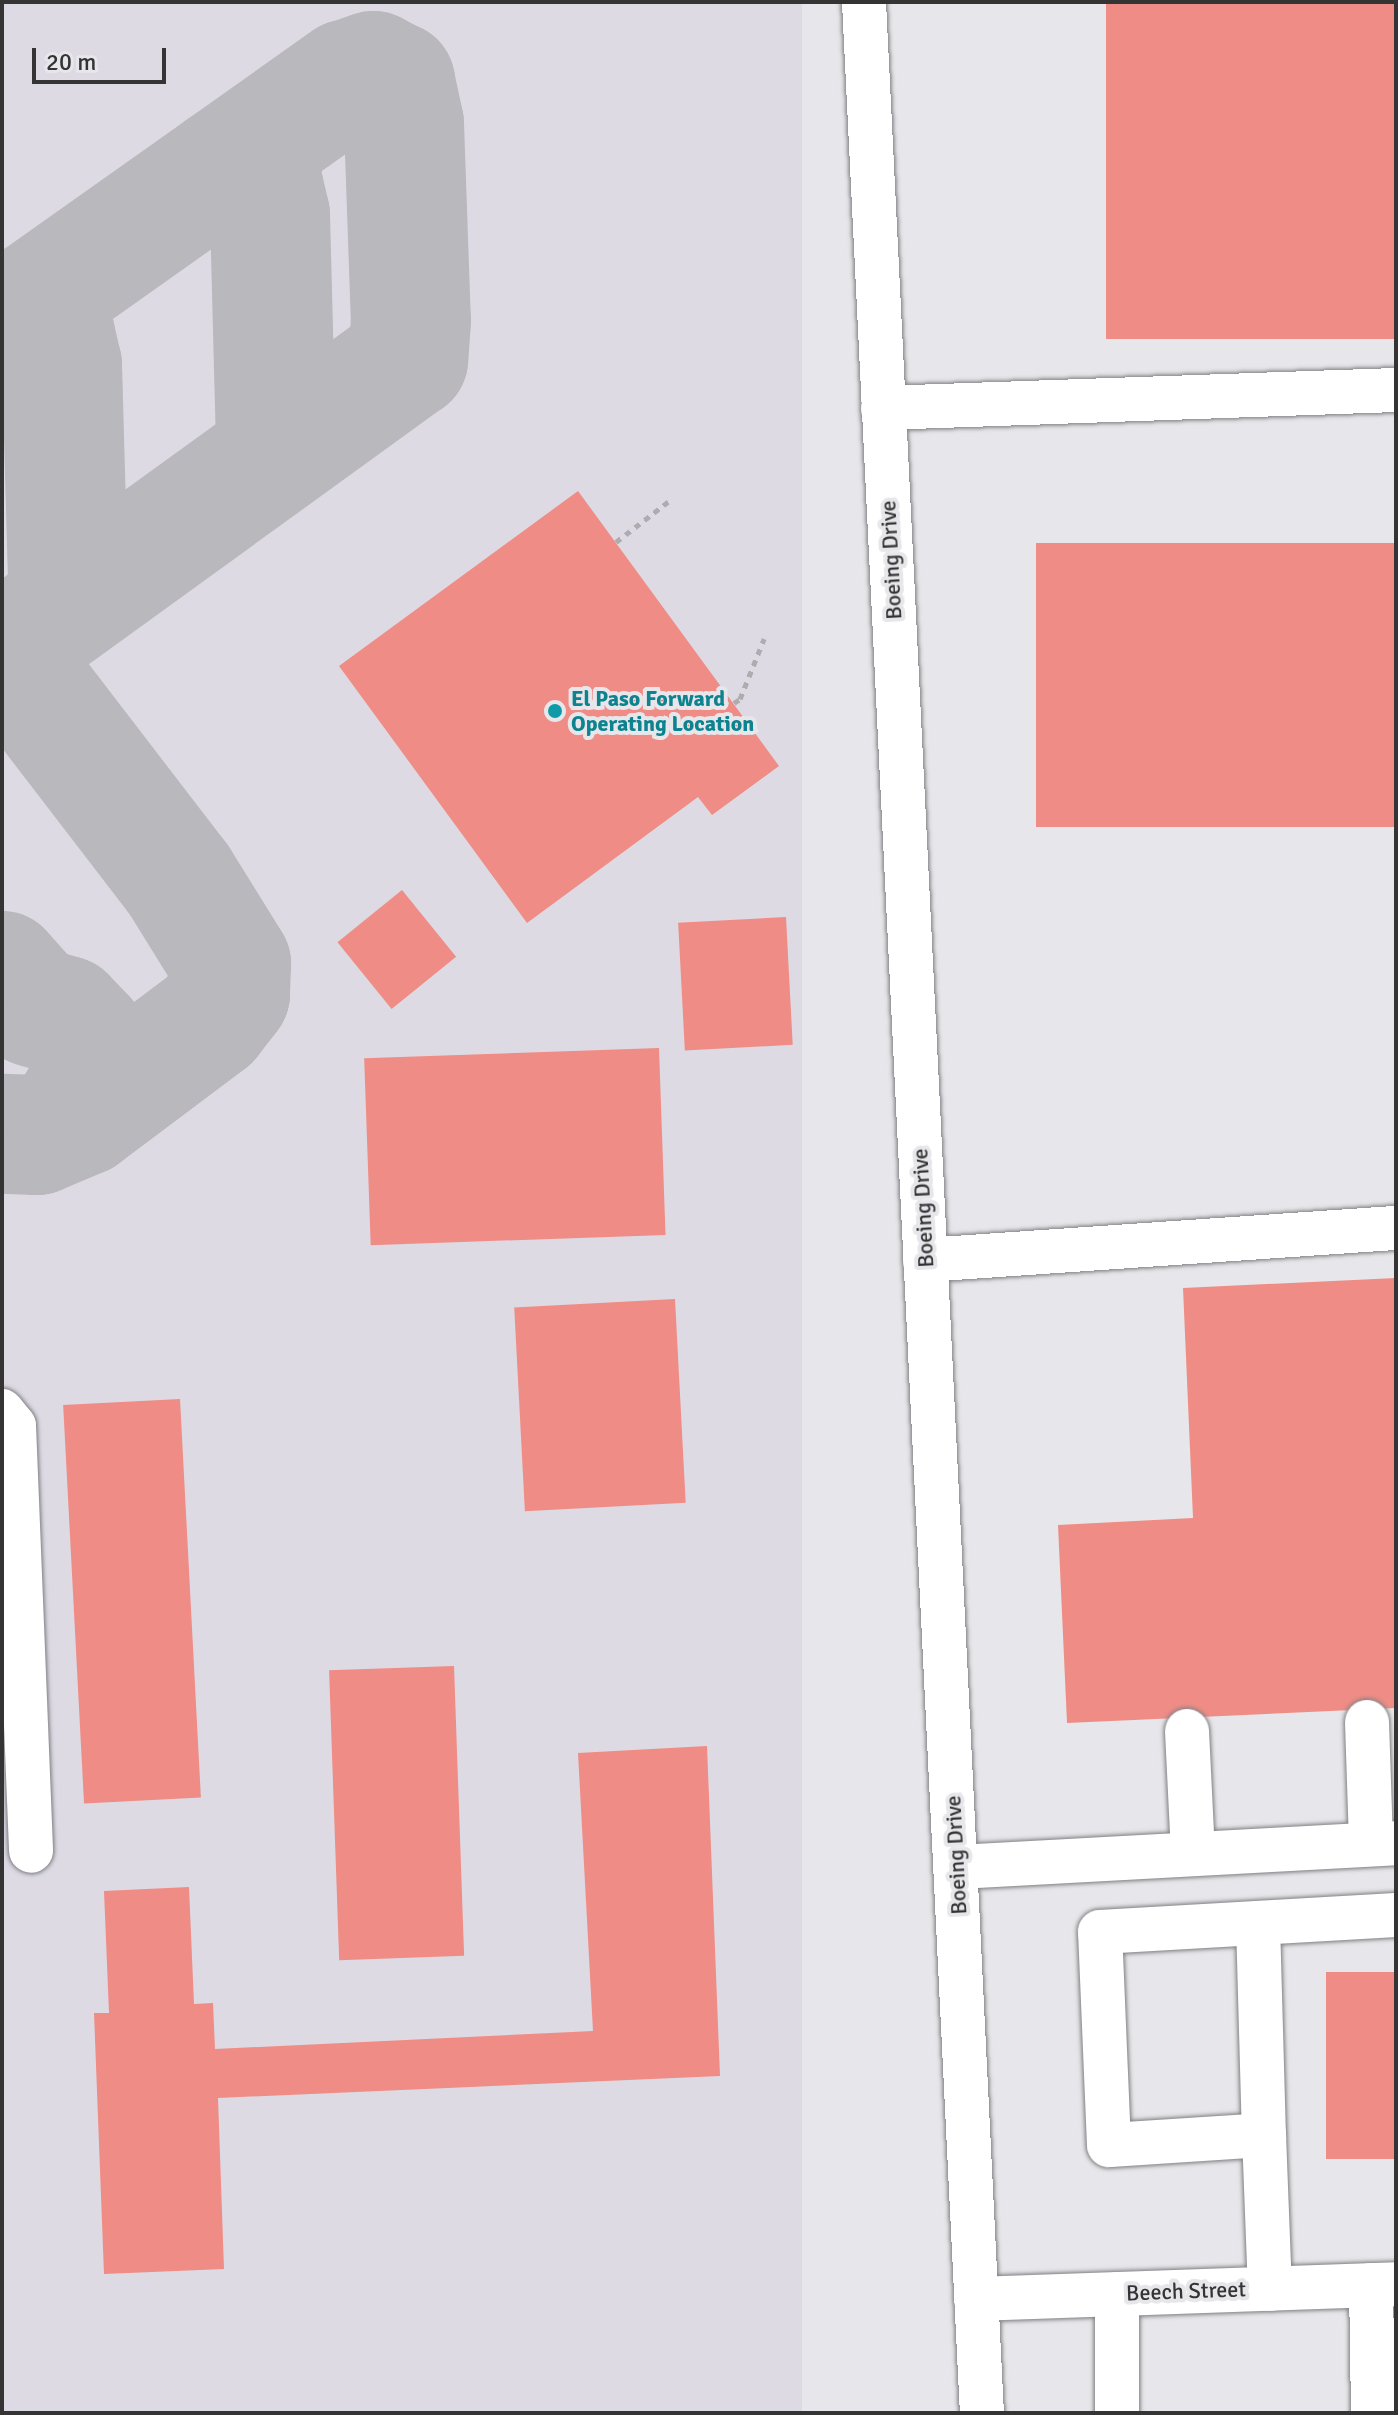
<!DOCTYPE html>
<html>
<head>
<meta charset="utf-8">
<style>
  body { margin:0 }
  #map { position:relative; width:1398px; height:2415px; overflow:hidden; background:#e7e6ea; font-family:Signika,sans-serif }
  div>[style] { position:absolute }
  .built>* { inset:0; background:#dddae4; transform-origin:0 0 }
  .taxiway>* { height:120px; margin:-60px; padding:0 60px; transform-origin:60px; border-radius:60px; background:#b9b8bc }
  .building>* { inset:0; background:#ef8c85; transform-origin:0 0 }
  .path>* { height:5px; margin-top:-2.5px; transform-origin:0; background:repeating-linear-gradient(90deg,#adacaf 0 6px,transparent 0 12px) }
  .roads { filter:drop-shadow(0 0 2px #818084) drop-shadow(0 0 2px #818084) }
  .minor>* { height:44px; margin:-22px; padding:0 22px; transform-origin:22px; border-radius:22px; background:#fff }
  .dots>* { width:22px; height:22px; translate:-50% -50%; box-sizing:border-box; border:4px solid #e7e6ea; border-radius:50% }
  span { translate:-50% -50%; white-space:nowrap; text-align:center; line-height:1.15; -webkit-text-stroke:8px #e7e6ea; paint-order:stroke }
  .street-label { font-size:22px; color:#343435 }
  .culture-label { font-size:22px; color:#0d838f; font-weight:700 }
  .left { translate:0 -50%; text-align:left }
  .frame { position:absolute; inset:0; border:4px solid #343435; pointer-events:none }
  .scale { position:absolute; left:32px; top:48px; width:134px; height:36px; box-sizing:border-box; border:4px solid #343435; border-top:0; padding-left:10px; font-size:24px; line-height:28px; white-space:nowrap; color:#343435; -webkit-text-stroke:6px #e7e6ea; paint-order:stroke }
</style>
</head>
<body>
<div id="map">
  <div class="built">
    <div style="left:2px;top:2px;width:800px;height:2411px"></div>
  </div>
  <div class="taxiway">
    <div style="left:221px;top:169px;width:26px;rotate:4deg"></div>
    <div style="left:247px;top:171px;width:21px;rotate:41deg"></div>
    <div style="left:263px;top:185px;width:31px;rotate:77deg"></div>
    <div style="left:270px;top:215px;width:222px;rotate:88.5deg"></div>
    <div style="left:276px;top:437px;width:23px;rotate:110deg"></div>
    <div style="left:8px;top:319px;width:27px;rotate:6deg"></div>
    <div style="left:35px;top:322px;width:24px;rotate:33deg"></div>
    <div style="left:55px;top:335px;width:31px;rotate:77deg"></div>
    <div style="left:62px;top:365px;width:220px;rotate:88.4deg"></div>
    <div style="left:68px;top:585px;width:26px;rotate:106deg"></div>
    <div style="left:2px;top:324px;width:423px;rotate:-35.3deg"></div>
    <div style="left:347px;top:80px;width:28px;rotate:-19deg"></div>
    <div style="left:373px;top:71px;width:25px;rotate:27deg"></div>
    <div style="left:395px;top:82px;width:43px;rotate:77.9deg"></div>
    <div style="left:404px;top:124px;width:196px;rotate:88deg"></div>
    <div style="left:411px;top:320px;width:39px;rotate:94deg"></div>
    <div style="left:408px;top:359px;width:501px;rotate:144.09deg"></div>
    <div style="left:2px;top:673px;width:27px;rotate:20deg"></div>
    <div style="left:27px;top:682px;width:250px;rotate:52.5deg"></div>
    <div style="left:179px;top:880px;width:99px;rotate:58.2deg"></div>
    <div style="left:231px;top:964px;width:30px;rotate:92deg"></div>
    <div style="left:230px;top:994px;width:33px;rotate:128deg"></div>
    <div style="left:210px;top:1020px;width:160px;rotate:143.1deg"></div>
    <div style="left:82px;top:1116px;width:49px;rotate:157.1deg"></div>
    <div style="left:37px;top:1135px;width:35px;rotate:-178deg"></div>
    <div style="left:2px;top:971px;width:48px;rotate:48.4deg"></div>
    <div style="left:34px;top:1007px;width:32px;rotate:16deg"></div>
    <div style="left:65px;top:1016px;width:30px;rotate:46deg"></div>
    <div style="left:86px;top:1038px;width:42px;rotate:81.9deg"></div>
    <div style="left:92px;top:1080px;width:49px;rotate:121.8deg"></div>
  </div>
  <div class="building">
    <div style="left:1106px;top:2px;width:290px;height:337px"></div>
    <div style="clip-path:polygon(578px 491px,779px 766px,712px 815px,698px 797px,527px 923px,339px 666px)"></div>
    <div style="left:1396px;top:543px;width:284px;height:360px;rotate:90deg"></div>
    <div style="left:402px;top:890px;width:86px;height:83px;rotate:51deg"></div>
    <div style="left:786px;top:917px;width:128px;height:108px;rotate:87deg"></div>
    <div style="left:659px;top:1048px;width:187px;height:295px;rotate:88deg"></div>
    <div style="clip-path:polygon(1396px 1278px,1396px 1708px,1067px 1723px,1058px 1525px,1193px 1518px,1183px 1288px)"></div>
    <div style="left:675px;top:1299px;width:204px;height:161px;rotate:87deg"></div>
    <div style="left:180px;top:1399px;width:399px;height:117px;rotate:87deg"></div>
    <div style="left:454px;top:1666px;width:290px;height:125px;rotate:88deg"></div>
    <div style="clip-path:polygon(707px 1746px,720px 2076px,218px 2098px,224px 2269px,104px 2274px,94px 2013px,109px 2013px,104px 1891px,189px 1887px,194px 2004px,213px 2003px,215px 2049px,593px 2031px,578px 1753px)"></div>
    <div style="left:1396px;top:1972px;width:187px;height:70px;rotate:90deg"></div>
  </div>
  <div class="path">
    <div style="left:616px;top:542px;width:67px;rotate:-37.7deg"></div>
    <div style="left:734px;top:703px;width:7px;rotate:-34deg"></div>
    <div style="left:740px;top:699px;width:65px;rotate:-68.2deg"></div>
  </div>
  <div class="roads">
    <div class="minor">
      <div style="left:864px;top:2px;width:2414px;rotate:87.2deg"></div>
      <div style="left:883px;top:408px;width:513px;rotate:-2.01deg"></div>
      <div style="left:925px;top:1260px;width:472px;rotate:-3.9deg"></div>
      <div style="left:2px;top:1411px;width:19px;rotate:51deg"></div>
      <div style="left:14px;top:1426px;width:425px;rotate:87.7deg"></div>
      <div style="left:1367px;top:1722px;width:122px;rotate:88.1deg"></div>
      <div style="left:1187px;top:1731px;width:121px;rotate:87.2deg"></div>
      <div style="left:957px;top:1867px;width:440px;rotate:-3.1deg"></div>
      <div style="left:1258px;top:1923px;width:212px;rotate:88.4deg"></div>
      <div style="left:1264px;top:2135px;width:155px;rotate:176.3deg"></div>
      <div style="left:1109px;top:2145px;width:213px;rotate:-92.4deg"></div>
      <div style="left:1100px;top:1932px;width:296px;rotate:-3.3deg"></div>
      <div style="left:1264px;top:2135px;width:154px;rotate:87.8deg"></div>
      <div style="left:1371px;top:2285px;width:128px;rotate:89.1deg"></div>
      <div style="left:1117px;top:2294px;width:119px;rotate:90deg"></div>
      <div style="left:976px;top:2299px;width:420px;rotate:-2deg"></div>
    </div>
  </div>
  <div class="dots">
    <div style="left:555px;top:711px;background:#0f9aa8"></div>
  </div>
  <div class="street-label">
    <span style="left:891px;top:560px;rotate:-93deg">Boeing Drive</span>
    <span style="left:923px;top:1208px;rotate:-93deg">Boeing Drive</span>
    <span style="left:956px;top:1855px;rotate:-93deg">Boeing Drive</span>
    <span style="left:1186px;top:2291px;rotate:-2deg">Beech Street</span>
  </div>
  <div class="culture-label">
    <span class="left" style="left:571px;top:711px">El Paso Forward<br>Operating Location</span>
  </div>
  <div class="frame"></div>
  <div class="scale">20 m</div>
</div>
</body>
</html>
